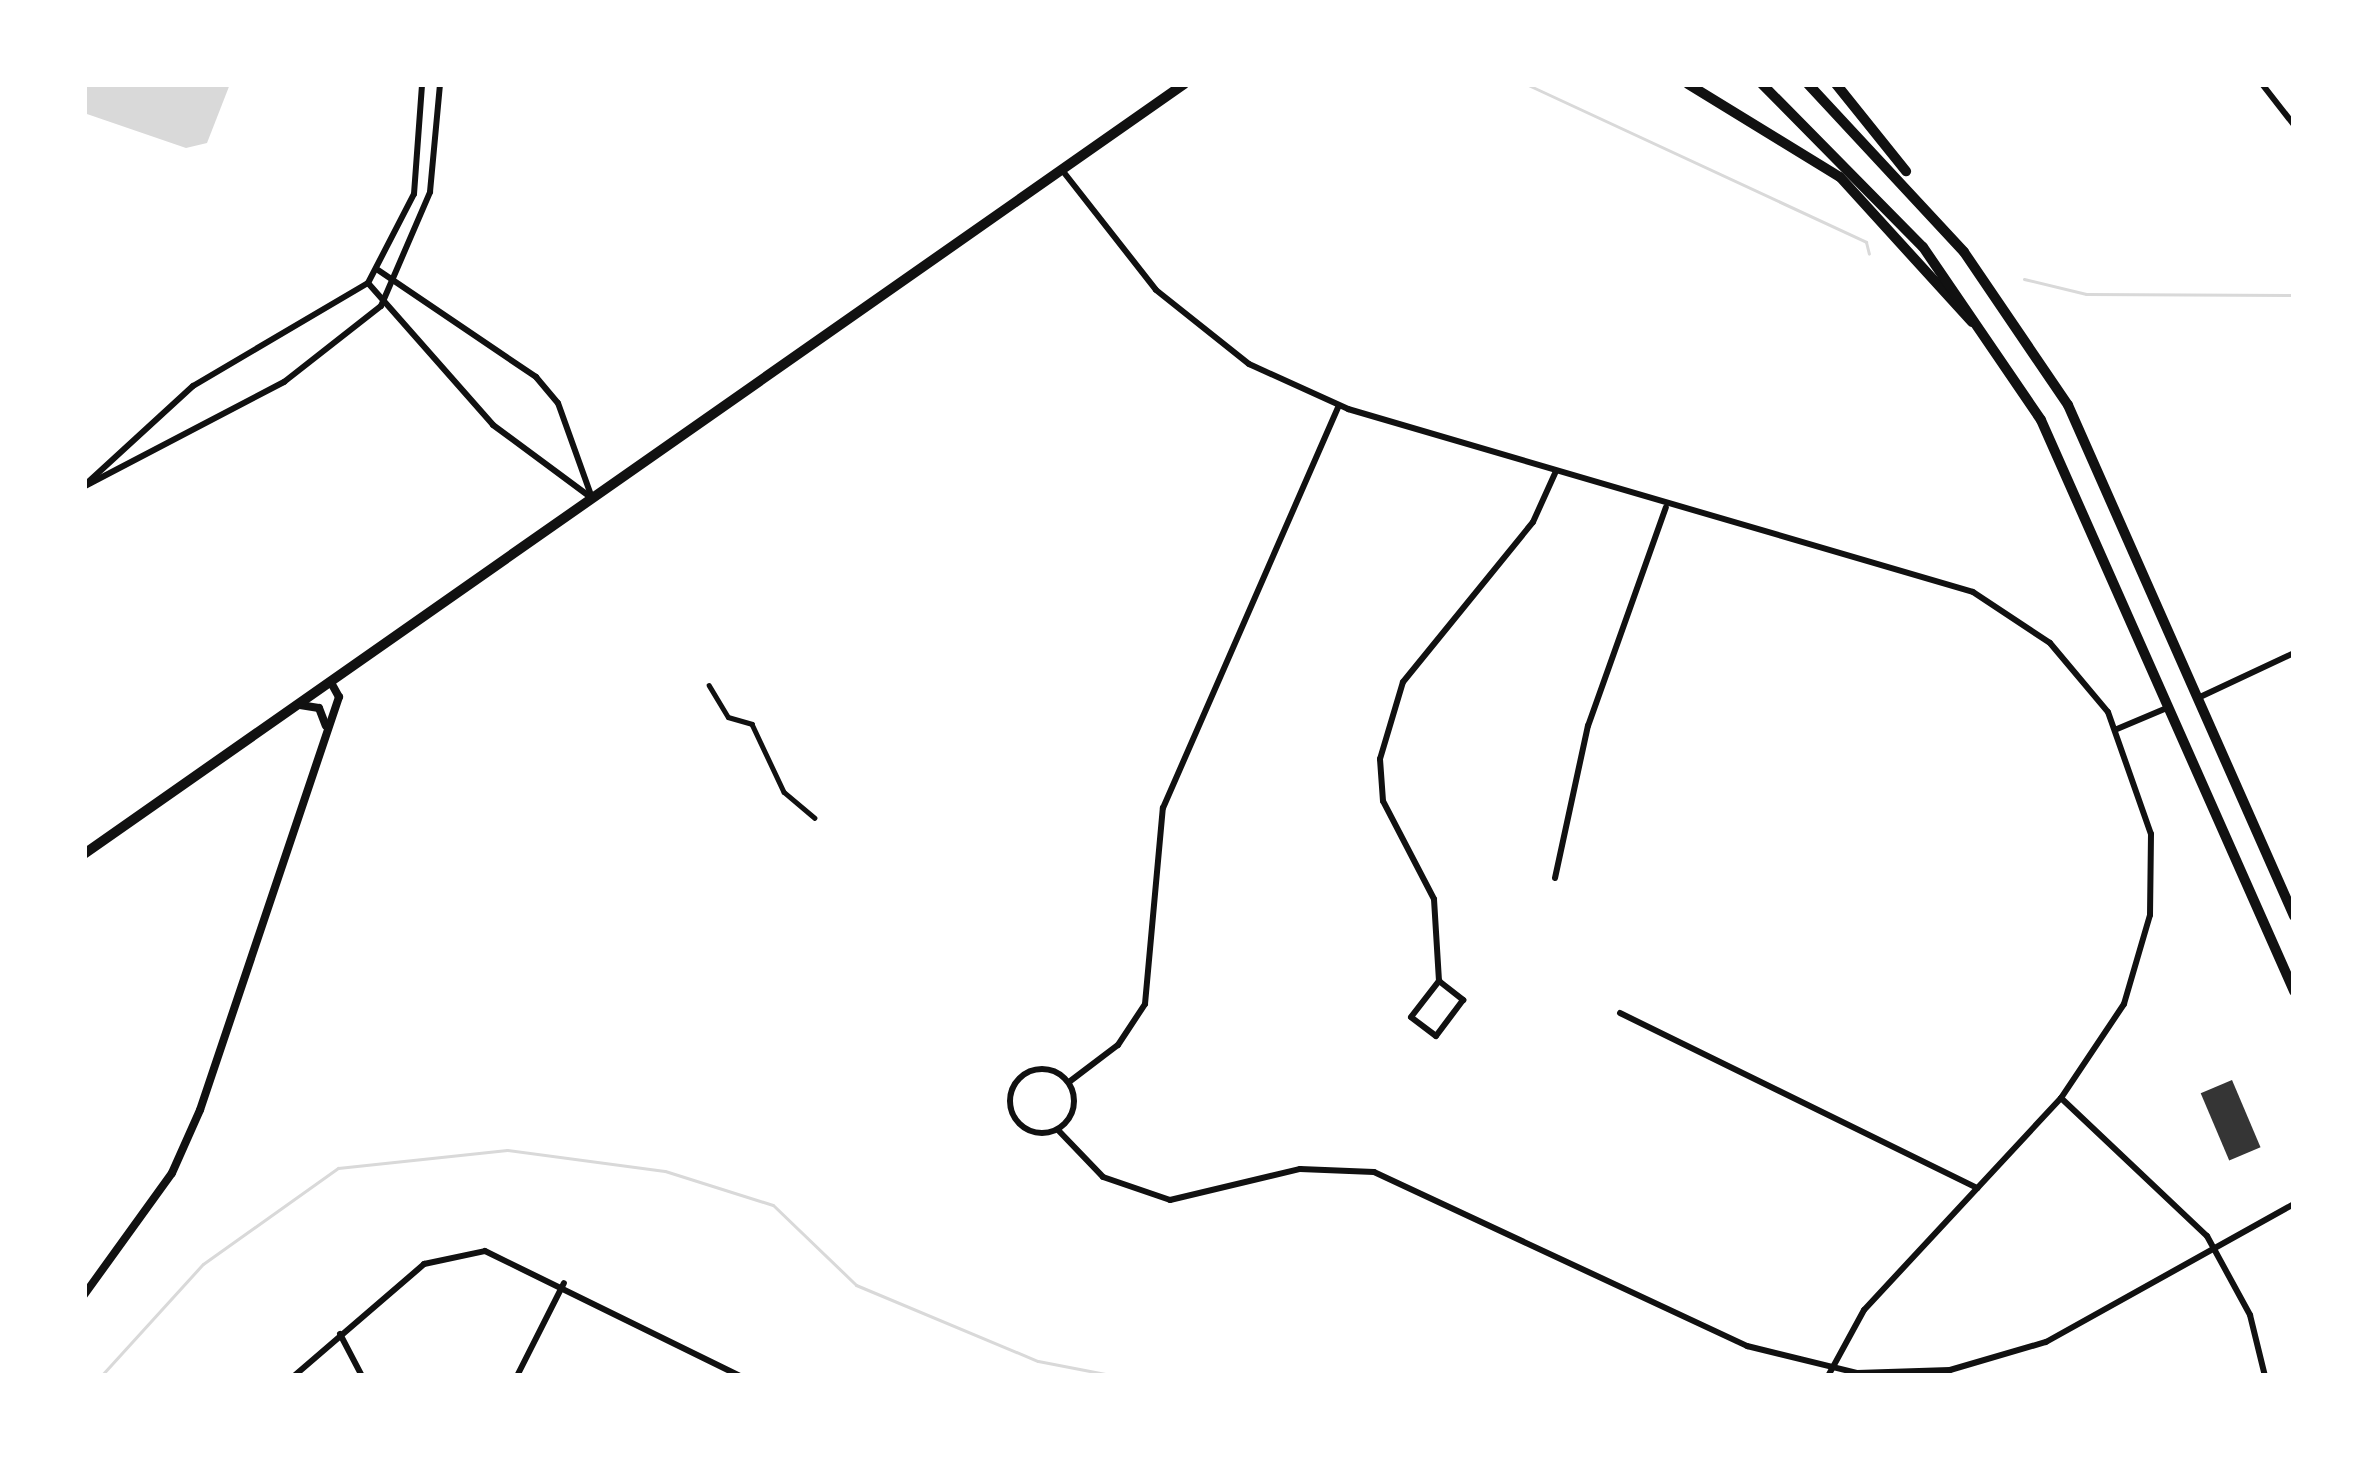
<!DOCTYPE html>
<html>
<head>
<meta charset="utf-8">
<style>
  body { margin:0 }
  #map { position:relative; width:2378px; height:1460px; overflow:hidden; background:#fff; font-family:Signika,sans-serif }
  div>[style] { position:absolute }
  .water>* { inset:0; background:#d9d9d9 }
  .stream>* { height:3px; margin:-1.5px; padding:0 1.5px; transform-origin:1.5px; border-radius:1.5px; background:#d9d9d9 }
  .building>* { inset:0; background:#353535; transform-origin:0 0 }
  .pedestrian>* { height:4.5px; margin:-2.25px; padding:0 2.25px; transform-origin:2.25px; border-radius:2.25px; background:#111 }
  .minor>* { height:6px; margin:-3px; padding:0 3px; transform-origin:3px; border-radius:3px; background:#111 }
  .minor>.ring { margin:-3px; padding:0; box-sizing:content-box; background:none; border:6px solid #111; border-radius:50% }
  .tertiary>* { height:8px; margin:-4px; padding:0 4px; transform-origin:4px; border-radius:4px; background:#111 }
  .primary>* { height:10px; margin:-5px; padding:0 5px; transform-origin:5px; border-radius:5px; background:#111 }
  span { translate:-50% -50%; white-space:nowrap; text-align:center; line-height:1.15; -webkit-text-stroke:9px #fff; paint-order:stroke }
  .frame { position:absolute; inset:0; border:87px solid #fff; pointer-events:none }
</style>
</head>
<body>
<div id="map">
  <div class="water">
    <div style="clip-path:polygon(84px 84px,230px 84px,207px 143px,186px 148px,84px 113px)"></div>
  </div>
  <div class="stream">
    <div style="left:1526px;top:84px;width:375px;rotate:24.9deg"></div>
    <div style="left:1866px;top:242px;width:12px;rotate:76deg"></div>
    <div style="left:2024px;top:279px;width:64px;rotate:13.6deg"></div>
    <div style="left:2086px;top:294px;width:208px;rotate:0.3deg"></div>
    <div style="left:101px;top:1376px;width:151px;rotate:-47.7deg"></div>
    <div style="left:203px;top:1264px;width:166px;rotate:-35.4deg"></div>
    <div style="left:338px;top:1168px;width:170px;rotate:-6.1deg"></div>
    <div style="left:507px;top:1150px;width:159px;rotate:7.6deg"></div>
    <div style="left:665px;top:1171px;width:113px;rotate:17.5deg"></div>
    <div style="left:773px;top:1205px;width:115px;rotate:43.9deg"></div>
    <div style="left:856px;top:1285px;width:197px;rotate:22.7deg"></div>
    <div style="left:1038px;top:1361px;width:79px;rotate:10.9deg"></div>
  </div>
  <div class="building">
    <div style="left:2232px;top:1080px;width:73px;height:34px;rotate:67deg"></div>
  </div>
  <div class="pedestrian">
    <div style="left:709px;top:685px;width:37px;rotate:59deg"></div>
    <div style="left:728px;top:717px;width:25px;rotate:16deg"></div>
    <div style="left:752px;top:724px;width:75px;rotate:64.8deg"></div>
    <div style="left:784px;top:792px;width:40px;rotate:40deg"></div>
  </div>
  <div class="minor">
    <div style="left:2262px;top:84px;width:52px;rotate:52deg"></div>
    <div style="left:1062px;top:170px;width:152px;rotate:51.9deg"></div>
    <div style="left:1156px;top:290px;width:119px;rotate:38.5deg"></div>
    <div style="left:1249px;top:364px;width:109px;rotate:24.4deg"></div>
    <div style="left:1348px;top:409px;width:651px;rotate:16.32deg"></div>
    <div style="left:1973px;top:592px;width:92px;rotate:33.5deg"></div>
    <div style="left:2050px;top:643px;width:90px;rotate:50deg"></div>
    <div style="left:2108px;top:712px;width:129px;rotate:70.6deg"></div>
    <div style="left:2151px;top:834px;width:81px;rotate:90.7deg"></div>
    <div style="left:2150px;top:915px;width:93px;rotate:106.3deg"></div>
    <div style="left:2124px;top:1004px;width:113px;rotate:123.8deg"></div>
    <div style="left:2061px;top:1098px;width:289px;rotate:132.9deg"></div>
    <div style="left:1864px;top:1310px;width:75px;rotate:118.6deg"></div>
    <div style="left:378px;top:270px;width:191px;rotate:34.1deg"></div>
    <div style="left:536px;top:377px;width:34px;rotate:50deg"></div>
    <div style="left:558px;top:403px;width:101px;rotate:70.3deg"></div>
    <div style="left:368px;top:283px;width:189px;rotate:48.6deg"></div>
    <div style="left:493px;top:425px;width:119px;rotate:36.5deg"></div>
    <div style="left:86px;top:484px;width:145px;rotate:-42.5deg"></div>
    <div style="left:193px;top:386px;width:203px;rotate:-30.5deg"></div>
    <div style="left:368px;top:283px;width:100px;rotate:-62.7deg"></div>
    <div style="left:414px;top:194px;width:110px;rotate:-85.8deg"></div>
    <div style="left:85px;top:486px;width:225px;rotate:-27.6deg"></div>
    <div style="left:284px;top:382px;width:123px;rotate:-38.1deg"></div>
    <div style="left:381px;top:306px;width:124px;rotate:-66.7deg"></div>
    <div style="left:430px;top:192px;width:108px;rotate:-84.7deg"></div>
    <div style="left:2200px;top:697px;width:104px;rotate:-25.1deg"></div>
    <div style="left:2117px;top:729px;width:56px;rotate:-22.9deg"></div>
    <div style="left:1555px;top:878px;width:156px;rotate:-77.8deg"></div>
    <div style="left:1588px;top:726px;width:232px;rotate:-70.4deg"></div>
    <div style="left:1439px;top:981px;width:31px;rotate:38deg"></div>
    <div style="left:1463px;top:1000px;width:45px;rotate:126.9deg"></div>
    <div style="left:1436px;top:1036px;width:31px;rotate:-143deg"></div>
    <div style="left:1411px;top:1017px;width:46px;rotate:-52.1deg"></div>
    <div style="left:1439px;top:981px;width:82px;rotate:-93.5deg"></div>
    <div style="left:1434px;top:899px;width:110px;rotate:-117.5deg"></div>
    <div style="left:1383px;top:801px;width:42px;rotate:-94.1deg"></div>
    <div style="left:1380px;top:759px;width:80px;rotate:-73.4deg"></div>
    <div style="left:1403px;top:682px;width:206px;rotate:-50.9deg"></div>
    <div style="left:1533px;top:522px;width:56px;rotate:-65.7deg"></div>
    <div style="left:1620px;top:1013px;width:398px;rotate:26.1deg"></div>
    <div class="ring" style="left:1010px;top:1069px;width:58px;height:58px"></div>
    <div style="left:1069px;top:1082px;width:61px;rotate:-37.1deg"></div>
    <div style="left:1118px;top:1045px;width:49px;rotate:-56.6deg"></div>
    <div style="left:1145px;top:1004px;width:197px;rotate:-84.8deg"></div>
    <div style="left:1163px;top:808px;width:439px;rotate:-66.4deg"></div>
    <div style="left:2061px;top:1098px;width:201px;rotate:43.4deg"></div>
    <div style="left:2207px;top:1236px;width:90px;rotate:61.4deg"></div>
    <div style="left:2250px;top:1315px;width:63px;rotate:76.2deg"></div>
    <div style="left:1058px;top:1130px;width:65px;rotate:46.2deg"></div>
    <div style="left:1103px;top:1177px;width:71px;rotate:18.9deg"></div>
    <div style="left:1170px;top:1200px;width:134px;rotate:-13.4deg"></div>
    <div style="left:1300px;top:1169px;width:74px;rotate:2.3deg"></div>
    <div style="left:1374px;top:1172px;width:412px;rotate:25deg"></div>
    <div style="left:1747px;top:1346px;width:113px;rotate:13.8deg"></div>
    <div style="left:1857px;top:1373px;width:93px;rotate:-1.8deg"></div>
    <div style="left:1950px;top:1370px;width:100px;rotate:-16.3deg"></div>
    <div style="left:2046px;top:1342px;width:284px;rotate:-29.1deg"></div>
    <div style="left:340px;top:1334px;width:47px;rotate:62.4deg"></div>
    <div style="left:294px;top:1376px;width:172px;rotate:-40.7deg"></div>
    <div style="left:424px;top:1264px;width:62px;rotate:-12deg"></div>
    <div style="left:485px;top:1251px;width:284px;rotate:26.1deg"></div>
    <div style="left:517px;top:1376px;width:104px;rotate:-63.2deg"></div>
  </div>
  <div class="tertiary">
    <div style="left:300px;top:705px;width:19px;rotate:9deg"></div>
    <div style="left:319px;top:708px;width:19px;rotate:69deg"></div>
    <div style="left:84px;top:1295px;width:150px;rotate:-54.2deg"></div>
    <div style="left:172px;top:1173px;width:69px;rotate:-66deg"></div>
    <div style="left:200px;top:1110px;width:436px;rotate:-71.4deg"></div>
    <div style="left:339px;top:697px;width:18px;rotate:-119deg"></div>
  </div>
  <div class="primary">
    <div style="left:1688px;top:84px;width:178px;rotate:31.5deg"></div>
    <div style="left:1840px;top:177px;width:196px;rotate:47.7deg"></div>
    <div style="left:1762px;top:84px;width:229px;rotate:45.4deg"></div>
    <div style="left:1923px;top:247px;width:209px;rotate:55.7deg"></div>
    <div style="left:2041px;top:420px;width:625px;rotate:66.1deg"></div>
    <div style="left:1808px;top:84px;width:229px;rotate:47.1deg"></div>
    <div style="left:1964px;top:252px;width:185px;rotate:55.8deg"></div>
    <div style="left:2068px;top:405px;width:559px;rotate:66.14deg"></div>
    <div style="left:1836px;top:84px;width:112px;rotate:51.2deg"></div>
    <div style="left:84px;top:854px;width:1343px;rotate:-34.99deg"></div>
  </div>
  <div class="frame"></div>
</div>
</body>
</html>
